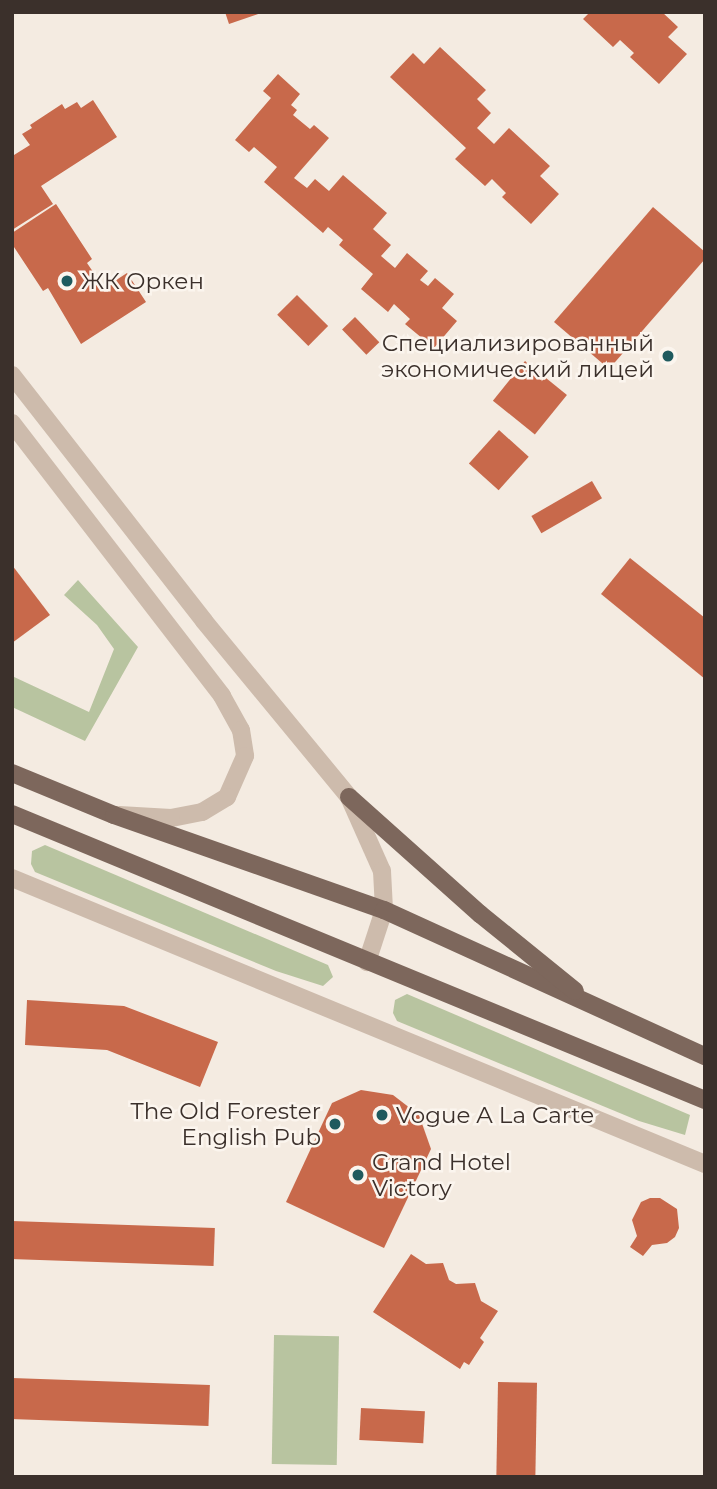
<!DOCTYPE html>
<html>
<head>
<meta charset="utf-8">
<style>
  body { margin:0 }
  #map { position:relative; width:717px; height:1489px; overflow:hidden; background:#f4ebe1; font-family:Montserrat,sans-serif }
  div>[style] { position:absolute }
  .green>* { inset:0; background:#b8c4a0; transform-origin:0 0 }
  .building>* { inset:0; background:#c8694b; transform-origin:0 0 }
  .minor>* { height:18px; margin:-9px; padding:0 9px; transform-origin:9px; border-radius:9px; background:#cdbbac }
  .major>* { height:18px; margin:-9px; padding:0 9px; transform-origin:9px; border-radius:9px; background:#7d675c }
  .dots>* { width:19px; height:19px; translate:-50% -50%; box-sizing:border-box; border:4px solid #fbf5ee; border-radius:50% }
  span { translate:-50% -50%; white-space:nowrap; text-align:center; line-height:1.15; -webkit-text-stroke:5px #fbf5ee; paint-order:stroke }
  .poi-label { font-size:23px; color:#3b302b }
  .left { translate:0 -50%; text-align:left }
  .right { translate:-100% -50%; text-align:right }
  .frame { position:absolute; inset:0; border:14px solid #3b302b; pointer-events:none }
</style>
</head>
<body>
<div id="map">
  <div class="green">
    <div style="clip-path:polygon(78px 580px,138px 647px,85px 741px,12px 707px,12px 676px,89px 712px,114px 649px,97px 625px,64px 595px)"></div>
    <div style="clip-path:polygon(45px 845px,328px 965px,333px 977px,323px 986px,276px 971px,35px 872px,31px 864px,32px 851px)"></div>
    <div style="clip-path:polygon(407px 994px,690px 1115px,685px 1135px,639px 1121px,397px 1021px,393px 1013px,395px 1000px)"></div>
    <div style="left:274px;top:1335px;width:65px;height:129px;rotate:1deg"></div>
  </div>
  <div class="building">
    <div style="clip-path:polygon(225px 12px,261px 12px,261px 13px,229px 24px)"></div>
    <div style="clip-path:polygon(590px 12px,662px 12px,678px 27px,668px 37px,687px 54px,659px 84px,630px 57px,634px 53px,620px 40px,613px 47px,583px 19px)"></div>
    <div style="clip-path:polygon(440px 47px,486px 90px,477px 99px,491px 113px,477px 128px,494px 144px,509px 128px,550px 166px,540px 176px,559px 194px,531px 224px,502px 197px,506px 193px,492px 179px,485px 186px,455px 159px,466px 148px,390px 77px,413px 53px,424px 64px)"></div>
    <div style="clip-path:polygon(278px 74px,300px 94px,291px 105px,297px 110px,293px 115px,310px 129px,314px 125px,329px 138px,294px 178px,307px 188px,315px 179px,329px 191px,343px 175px,387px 213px,373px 229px,391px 245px,381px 256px,395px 268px,407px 253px,428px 271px,420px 280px,428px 286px,435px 278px,454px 294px,442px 308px,457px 321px,434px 348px,405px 324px,410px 319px,394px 304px,388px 312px,361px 289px,373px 274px,339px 245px,343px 240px,328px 227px,323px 233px,264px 182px,277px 167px,254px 147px,249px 152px,235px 140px,271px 98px,263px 91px)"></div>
    <div style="clip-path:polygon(93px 100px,117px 137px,41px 186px,53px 204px,12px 230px,12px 153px,14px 155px,30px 145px,22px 134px,32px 128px,30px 125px,62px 104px,65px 109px,77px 102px,81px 108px)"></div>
    <div style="clip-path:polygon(56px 204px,92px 259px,87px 263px,104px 288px,127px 273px,146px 302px,81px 344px,48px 288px,43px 291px,12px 244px,12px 233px)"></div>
    <div style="clip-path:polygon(653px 207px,705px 252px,705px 259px,609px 369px,554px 322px)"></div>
    <div style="left:297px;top:295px;width:44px;height:28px;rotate:45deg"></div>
    <div style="left:355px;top:317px;width:35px;height:18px;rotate:46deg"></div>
    <div style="left:525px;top:361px;width:54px;height:51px;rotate:39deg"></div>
    <div style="left:499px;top:430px;width:40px;height:45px;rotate:42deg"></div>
    <div style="left:592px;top:481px;width:20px;height:70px;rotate:60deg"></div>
    <div style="clip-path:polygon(630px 558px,705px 618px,705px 679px,601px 594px)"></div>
    <div style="clip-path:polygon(12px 565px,50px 615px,12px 643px)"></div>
    <div style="clip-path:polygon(27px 1000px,124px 1006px,218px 1042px,200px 1087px,107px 1050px,25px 1045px)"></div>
    <div style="clip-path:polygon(361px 1090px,393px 1095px,419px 1115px,431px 1149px,384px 1248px,286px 1202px,332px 1103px)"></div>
    <div style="clip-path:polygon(650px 1198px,660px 1198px,677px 1209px,679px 1228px,675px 1237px,667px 1243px,652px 1245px,643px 1256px,630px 1247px,637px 1236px,632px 1220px,641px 1202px)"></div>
    <div style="left:12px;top:1221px;width:203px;height:38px;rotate:2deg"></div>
    <div style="clip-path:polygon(411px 1254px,426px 1264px,443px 1263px,449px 1280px,456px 1284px,475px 1283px,481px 1301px,498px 1311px,480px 1338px,484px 1342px,469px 1365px,464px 1362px,460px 1369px,373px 1312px)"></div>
    <div style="left:12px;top:1378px;width:198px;height:41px;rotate:2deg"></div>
    <div style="left:498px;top:1382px;width:39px;height:95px;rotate:1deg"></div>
    <div style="left:361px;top:1408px;width:64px;height:32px;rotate:3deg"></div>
  </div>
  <div class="minor">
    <div style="left:12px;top:375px;width:312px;rotate:52deg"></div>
    <div style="left:204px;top:621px;width:228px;rotate:50.5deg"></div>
    <div style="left:349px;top:797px;width:81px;rotate:66deg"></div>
    <div style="left:382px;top:871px;width:39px;rotate:87deg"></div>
    <div style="left:384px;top:910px;width:55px;rotate:108.1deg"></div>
    <div style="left:12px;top:423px;width:344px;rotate:52.4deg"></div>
    <div style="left:222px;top:696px;width:39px;rotate:61deg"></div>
    <div style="left:241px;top:730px;width:26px;rotate:81deg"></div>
    <div style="left:245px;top:756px;width:45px;rotate:113.7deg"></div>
    <div style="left:227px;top:797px;width:29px;rotate:149deg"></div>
    <div style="left:202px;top:812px;width:32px;rotate:169deg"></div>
    <div style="left:171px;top:818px;width:52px;rotate:-176.7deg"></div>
    <div style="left:12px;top:878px;width:750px;rotate:22.43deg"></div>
  </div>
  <div class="major">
    <div style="left:12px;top:773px;width:110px;rotate:22.4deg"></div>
    <div style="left:114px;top:815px;width:286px;rotate:19.4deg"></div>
    <div style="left:384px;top:910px;width:353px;rotate:24.5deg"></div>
    <div style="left:349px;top:797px;width:176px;rotate:41.8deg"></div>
    <div style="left:480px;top:914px;width:122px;rotate:39deg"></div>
    <div style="left:12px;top:814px;width:750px;rotate:22.43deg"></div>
  </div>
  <div class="dots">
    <div style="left:67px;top:281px;background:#1f5a5e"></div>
    <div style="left:668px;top:356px;background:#1f5a5e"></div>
    <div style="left:382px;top:1115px;background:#1f5a5e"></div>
    <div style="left:335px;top:1124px;background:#1f5a5e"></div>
    <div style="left:358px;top:1175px;background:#1f5a5e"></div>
  </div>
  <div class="poi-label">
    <span class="left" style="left:81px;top:281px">ЖК Оркен</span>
    <span class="right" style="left:654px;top:356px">Специализированный<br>экономический лицей</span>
    <span class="right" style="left:321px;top:1124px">The Old Forester<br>English Pub</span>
    <span class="left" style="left:396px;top:1115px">Vogue A La Carte</span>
    <span class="left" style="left:372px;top:1175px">Grand Hotel<br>Victory</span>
  </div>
  <div class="frame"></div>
</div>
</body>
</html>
